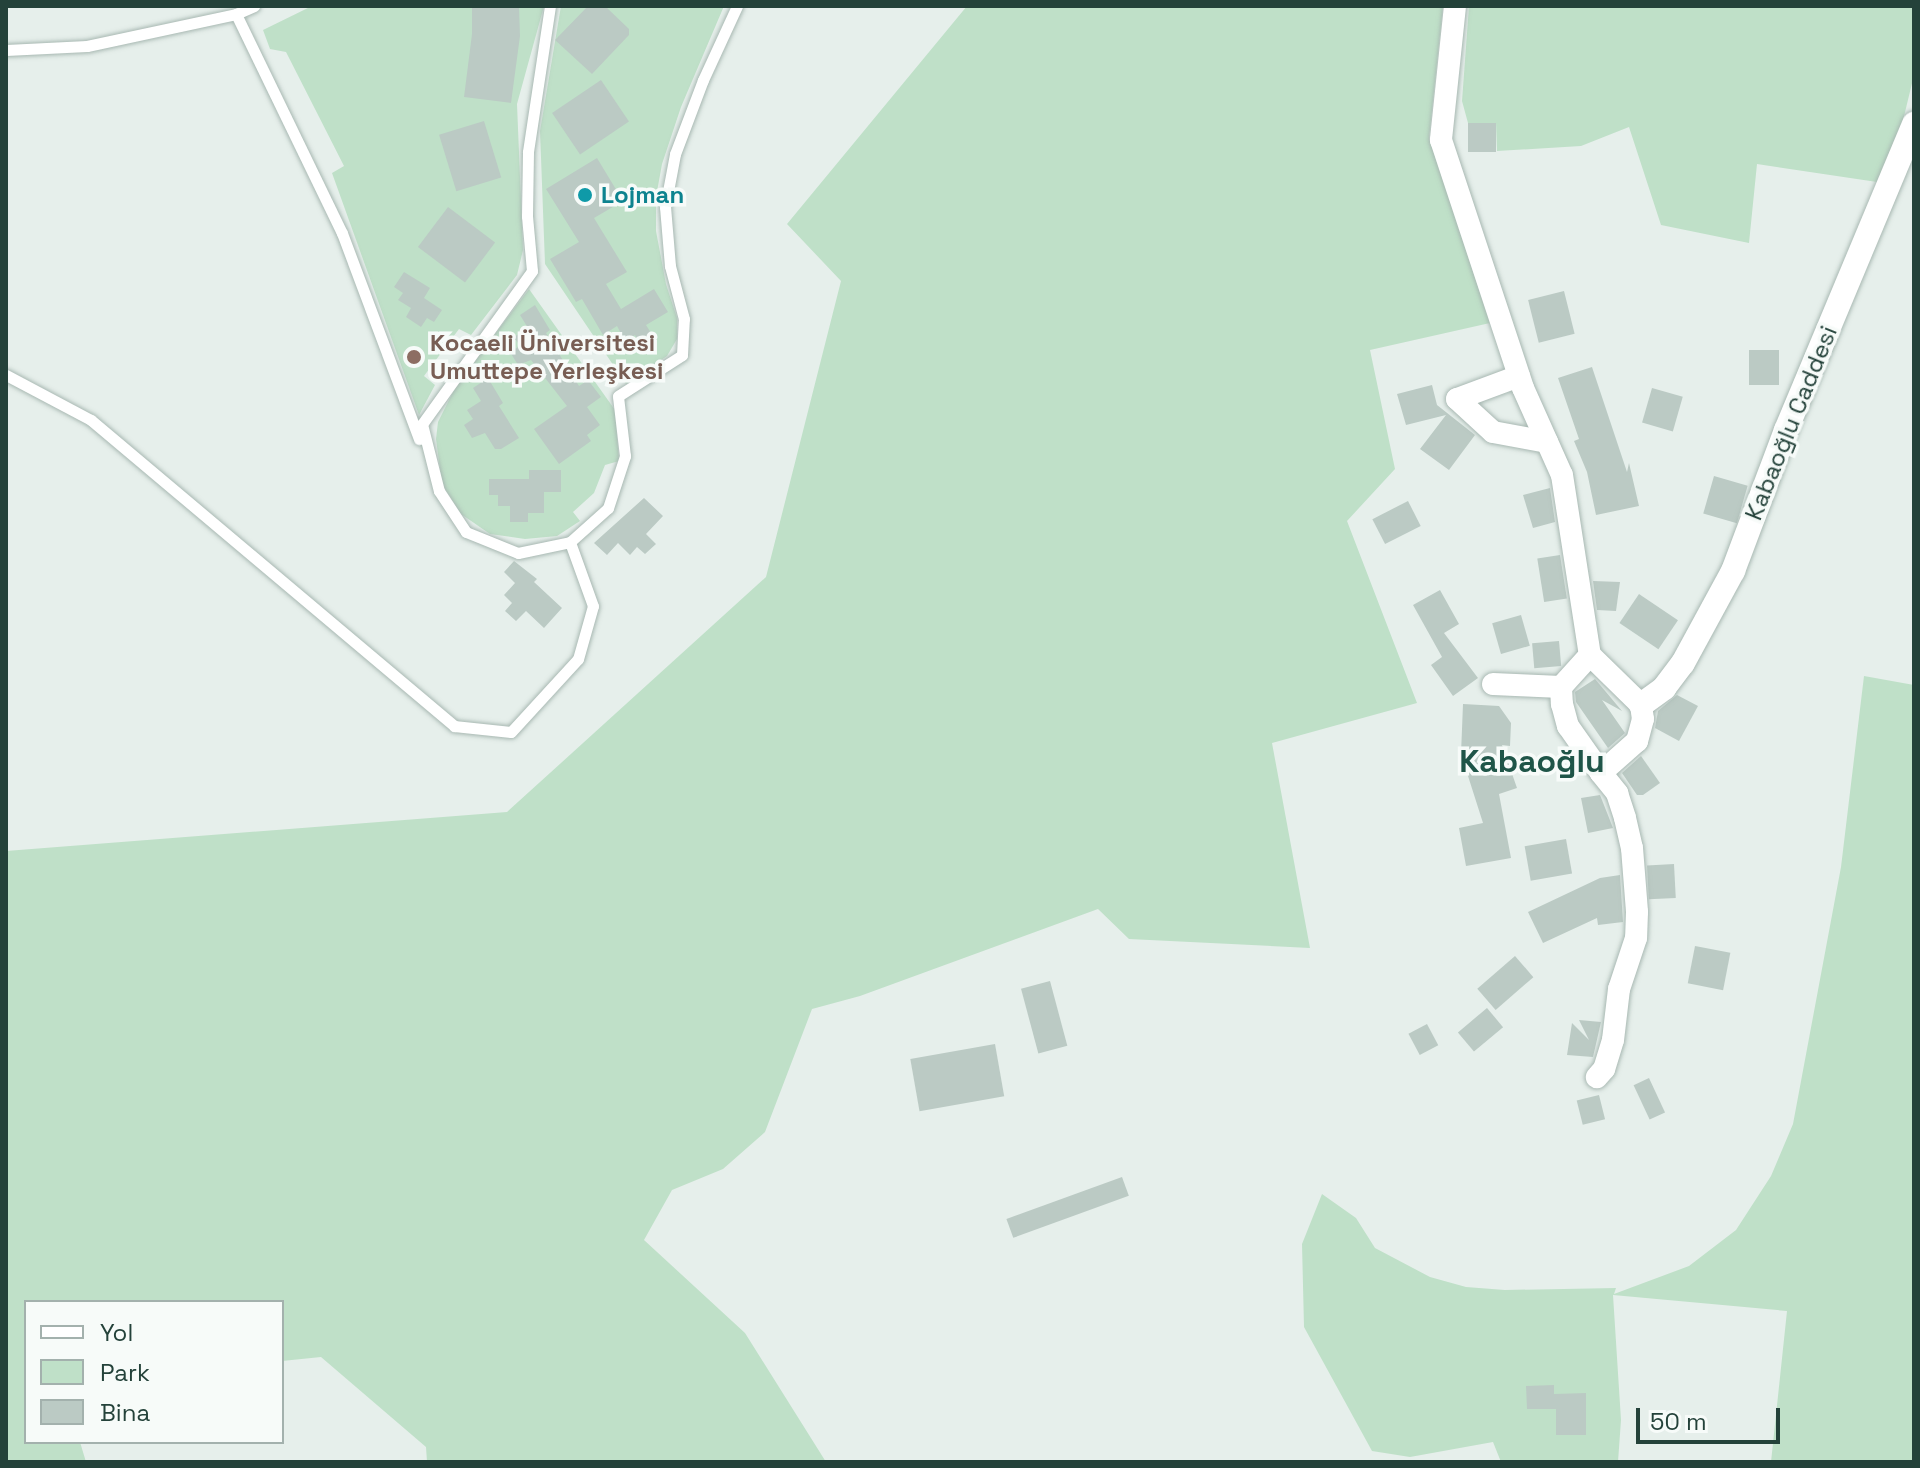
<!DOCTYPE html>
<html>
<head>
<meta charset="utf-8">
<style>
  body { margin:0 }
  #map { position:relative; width:1920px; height:1468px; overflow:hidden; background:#e6efeb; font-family:"Space Grotesk",sans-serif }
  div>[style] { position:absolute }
  .green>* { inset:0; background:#bfe0c8 }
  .building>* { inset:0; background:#bbcac4; transform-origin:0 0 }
  .roads { filter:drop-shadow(0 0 2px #a8b8b2) drop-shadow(0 0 2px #a8b8b2) }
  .lane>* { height:11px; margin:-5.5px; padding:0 5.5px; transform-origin:5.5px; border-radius:5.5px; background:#fff }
  .street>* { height:22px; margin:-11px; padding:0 11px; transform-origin:11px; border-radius:11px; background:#fff }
  .secondary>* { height:24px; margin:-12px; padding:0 12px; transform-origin:12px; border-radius:12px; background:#fff }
  .dots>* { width:22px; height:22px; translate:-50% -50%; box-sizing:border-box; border:4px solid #f7fbf9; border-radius:50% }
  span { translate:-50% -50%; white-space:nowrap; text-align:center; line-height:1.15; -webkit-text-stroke:7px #f7fbf9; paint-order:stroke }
  .culture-label { font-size:24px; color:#0d838f; font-weight:700 }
  .left { translate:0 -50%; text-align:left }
  .education-label { font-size:24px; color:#785e54; font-weight:700 }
  .street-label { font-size:24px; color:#24423a }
  .district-label { font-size:32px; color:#1f5548; font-weight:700 }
  .frame { position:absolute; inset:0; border:8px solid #24423a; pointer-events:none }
  .legend { position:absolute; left:24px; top:1300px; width:260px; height:144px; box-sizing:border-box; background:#f7fbf9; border:2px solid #a3b1ad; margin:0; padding:10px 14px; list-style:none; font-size:24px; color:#24423a }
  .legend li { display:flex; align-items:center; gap:16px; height:40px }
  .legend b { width:40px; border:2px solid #a3b1ad }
  .scale { position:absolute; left:1636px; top:1408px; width:144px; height:36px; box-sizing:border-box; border:4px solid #24423a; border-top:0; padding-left:10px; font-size:24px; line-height:28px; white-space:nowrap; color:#24423a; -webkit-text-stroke:6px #f7fbf9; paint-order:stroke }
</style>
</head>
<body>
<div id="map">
  <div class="green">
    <div style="clip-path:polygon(312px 6px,544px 6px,517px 104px,523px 250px,517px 275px,471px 335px,459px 329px,424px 376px,435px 385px,419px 415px,332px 173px,344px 166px,286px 52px,270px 49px,263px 30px)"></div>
    <div style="clip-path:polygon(561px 6px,724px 6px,681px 107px,662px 164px,656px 197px,656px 231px,666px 284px,677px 318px,677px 339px,667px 356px,626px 384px,545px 264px,540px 131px)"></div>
    <div style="clip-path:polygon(967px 6px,1443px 6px,1429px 138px,1490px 323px,1370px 350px,1395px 469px,1347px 521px,1417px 703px,1272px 743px,1310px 948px,1129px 939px,1098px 909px,860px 996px,812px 1009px,765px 1132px,723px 1169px,672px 1190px,644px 1240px,745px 1333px,826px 1462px,427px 1462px,426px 1447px,321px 1357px,282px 1361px,282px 1302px,26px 1302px,26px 1442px,80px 1442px,86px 1462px,6px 1462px,6px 851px,507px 812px,766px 577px,841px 281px,787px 224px)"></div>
    <div style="clip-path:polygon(1469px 6px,1914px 6px,1914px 75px,1899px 137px,1877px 182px,1757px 164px,1749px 243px,1661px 225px,1629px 127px,1581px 146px,1497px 151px,1496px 123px,1468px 123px,1462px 101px)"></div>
    <div style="clip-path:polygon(529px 289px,615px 410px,619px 461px,605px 465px,594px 493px,573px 512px,580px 521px,557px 536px,525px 539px,490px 534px,461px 514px,442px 484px,436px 439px,438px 422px,456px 386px)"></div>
    <div style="clip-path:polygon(1864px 676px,1914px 685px,1914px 1462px,1771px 1462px,1787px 1311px,1613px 1295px,1621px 1420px,1618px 1462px,1501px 1462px,1493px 1442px,1410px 1457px,1372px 1451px,1304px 1327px,1302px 1244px,1322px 1194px,1356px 1218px,1375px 1248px,1430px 1277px,1466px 1287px,1505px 1290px,1616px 1288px,1614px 1294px,1689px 1266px,1736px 1230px,1771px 1176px,1793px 1124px,1841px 867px)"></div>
  </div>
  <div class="building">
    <div style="clip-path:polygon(472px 6px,519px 6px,520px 36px,511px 103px,464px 97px,472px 34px)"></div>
    <div style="clip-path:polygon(588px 6px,605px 6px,629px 29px,629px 35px,592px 74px,555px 40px)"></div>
    <div style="left:601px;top:80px;width:50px;height:59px;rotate:56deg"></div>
    <div style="left:484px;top:121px;width:59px;height:47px;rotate:73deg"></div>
    <div style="left:1468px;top:123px;width:28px;height:29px"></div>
    <div style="clip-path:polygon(597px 158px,623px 201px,594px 218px,627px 272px,606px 284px,621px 309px,654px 289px,668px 312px,646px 325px,653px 336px,640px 344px,635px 335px,625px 341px,617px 326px,603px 335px,582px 299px,576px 302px,550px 259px,579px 242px,546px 189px)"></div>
    <div style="left:448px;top:207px;width:59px;height:50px;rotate:37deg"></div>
    <div style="clip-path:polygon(404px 272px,430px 288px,424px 298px,442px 310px,434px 322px,427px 318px,421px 327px,406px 317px,411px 308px,398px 300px,403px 293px,394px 287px)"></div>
    <div style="left:1564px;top:291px;width:44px;height:37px;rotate:76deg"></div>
    <div style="clip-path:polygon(535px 305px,550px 330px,546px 333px,579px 386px,588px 380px,601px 397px,587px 407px,600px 425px,587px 435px,591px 441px,559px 464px,534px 429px,567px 406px,531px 360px,518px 365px,510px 352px,520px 346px,514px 337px,528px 328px,520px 315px)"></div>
    <div style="left:1749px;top:350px;width:30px;height:35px"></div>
    <div style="clip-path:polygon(1592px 367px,1627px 472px,1629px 463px,1639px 506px,1596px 515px,1587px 472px,1574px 441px,1579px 439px,1558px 378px)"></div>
    <div style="clip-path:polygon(488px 378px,503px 403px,499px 406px,519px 438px,501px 449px,495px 449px,485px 433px,472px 438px,464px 425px,473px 419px,467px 410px,481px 401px,473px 388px)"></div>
    <div style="clip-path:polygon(1432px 385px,1437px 405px,1475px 435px,1449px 470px,1420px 449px,1446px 415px,1406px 425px,1397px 394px)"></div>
    <div style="left:1652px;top:388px;width:32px;height:36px;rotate:16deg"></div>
    <div style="clip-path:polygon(529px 470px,561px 470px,561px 492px,544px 492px,544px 513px,528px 513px,528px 522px,510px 522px,510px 506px,498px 506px,498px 495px,489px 495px,489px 479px,529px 479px)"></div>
    <div style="left:1714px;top:476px;width:35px;height:39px;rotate:16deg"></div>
    <div style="clip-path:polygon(1550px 488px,1555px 522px,1533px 528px,1523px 495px)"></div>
    <div style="clip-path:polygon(644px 498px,663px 516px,646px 534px,656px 544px,645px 554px,637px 547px,630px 555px,618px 543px,607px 555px,594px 543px)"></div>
    <div style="left:1408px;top:501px;width:28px;height:40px;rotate:63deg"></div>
    <div style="left:1560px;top:555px;width:44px;height:23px;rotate:81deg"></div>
    <div style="clip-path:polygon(514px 561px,537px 579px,534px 582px,562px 608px,544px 628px,526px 611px,516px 621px,505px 611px,512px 603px,504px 595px,515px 583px,504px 572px)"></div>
    <div style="clip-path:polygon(1593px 581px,1620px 582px,1616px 611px,1597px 610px)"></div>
    <div style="clip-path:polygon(1440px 590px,1459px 624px,1444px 633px,1478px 678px,1453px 696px,1431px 665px,1442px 657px,1413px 605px)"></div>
    <div style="left:1639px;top:594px;width:47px;height:35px;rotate:34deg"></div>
    <div style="left:1521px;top:615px;width:32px;height:30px;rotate:74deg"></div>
    <div style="left:1559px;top:641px;width:25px;height:27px;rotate:85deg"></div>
    <div style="clip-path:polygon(1595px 679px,1622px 711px,1602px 700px,1625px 733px,1608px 748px,1576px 702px,1575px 692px)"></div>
    <div style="clip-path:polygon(1677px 695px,1698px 706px,1679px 741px,1655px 728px,1658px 711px)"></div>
    <div style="clip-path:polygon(1463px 704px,1499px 706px,1511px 723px,1510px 746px,1502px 745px,1517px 788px,1499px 794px,1511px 858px,1466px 866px,1459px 828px,1483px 823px,1461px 754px)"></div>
    <div style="clip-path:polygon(1641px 756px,1660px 783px,1643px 795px,1637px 795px,1622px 773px)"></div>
    <div style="clip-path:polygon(1600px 795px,1613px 828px,1588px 833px,1581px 798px)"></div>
    <div style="left:1566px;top:839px;width:35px;height:42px;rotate:80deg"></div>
    <div style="left:1674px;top:864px;width:34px;height:27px;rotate:87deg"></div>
    <div style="clip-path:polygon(1620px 875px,1623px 922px,1598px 925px,1597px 918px,1543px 943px,1528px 912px,1600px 878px)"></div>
    <div style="left:1695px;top:946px;width:36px;height:38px;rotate:11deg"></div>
    <div style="left:1515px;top:956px;width:28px;height:50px;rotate:49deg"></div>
    <div style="left:1050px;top:981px;width:67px;height:30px;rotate:75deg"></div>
    <div style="left:1487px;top:1008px;width:25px;height:38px;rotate:50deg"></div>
    <div style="clip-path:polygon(1579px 1020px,1601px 1022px,1593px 1057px,1567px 1055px,1572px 1023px,1589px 1040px)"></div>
    <div style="left:1427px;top:1024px;width:24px;height:21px;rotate:62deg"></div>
    <div style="left:995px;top:1044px;width:53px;height:86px;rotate:80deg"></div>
    <div style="left:1649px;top:1078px;width:38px;height:17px;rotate:65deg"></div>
    <div style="left:1599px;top:1095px;width:25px;height:23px;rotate:76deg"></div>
    <div style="left:1122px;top:1177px;width:20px;height:123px;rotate:70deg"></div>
    <div style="clip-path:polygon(1554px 1385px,1554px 1394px,1586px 1393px,1586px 1435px,1556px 1435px,1556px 1409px,1527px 1409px,1526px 1386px)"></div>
  </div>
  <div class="roads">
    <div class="lane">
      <div style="left:550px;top:6px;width:148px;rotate:98.6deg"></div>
      <div style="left:528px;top:152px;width:64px;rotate:90.9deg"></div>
      <div style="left:527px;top:216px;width:55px;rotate:84.8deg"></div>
      <div style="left:532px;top:271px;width:188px;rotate:125.7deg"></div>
      <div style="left:422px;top:424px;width:69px;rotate:75.8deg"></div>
      <div style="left:439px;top:491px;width:49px;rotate:56.6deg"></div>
      <div style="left:466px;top:532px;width:56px;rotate:22deg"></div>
      <div style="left:518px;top:553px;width:53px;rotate:-11.9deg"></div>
      <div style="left:570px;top:542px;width:51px;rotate:-41.8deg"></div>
      <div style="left:608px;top:508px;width:55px;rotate:-71.9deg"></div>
      <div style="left:625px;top:456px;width:60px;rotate:-96.7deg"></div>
      <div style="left:618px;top:396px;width:76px;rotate:-32.6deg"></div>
      <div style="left:682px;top:355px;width:36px;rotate:-87deg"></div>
      <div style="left:684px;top:319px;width:55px;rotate:-104.8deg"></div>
      <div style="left:670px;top:266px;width:59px;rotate:-94.8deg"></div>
      <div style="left:665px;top:207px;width:54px;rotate:-79.3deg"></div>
      <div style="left:675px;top:154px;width:79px;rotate:-69.3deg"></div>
      <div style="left:703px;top:80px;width:81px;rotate:-65.3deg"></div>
      <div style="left:236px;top:14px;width:243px;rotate:64.2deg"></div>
      <div style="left:342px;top:233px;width:220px;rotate:69.5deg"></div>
      <div style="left:6px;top:50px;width:81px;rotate:-2.8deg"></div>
      <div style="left:87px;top:46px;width:152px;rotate:-12.1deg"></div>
      <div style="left:236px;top:14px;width:20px;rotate:-24deg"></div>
      <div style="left:6px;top:375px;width:96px;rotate:27.9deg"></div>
      <div style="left:91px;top:420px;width:475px;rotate:40.1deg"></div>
      <div style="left:454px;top:726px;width:57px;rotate:6deg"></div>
      <div style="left:511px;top:732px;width:99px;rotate:-47.5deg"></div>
      <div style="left:578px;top:659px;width:55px;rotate:-74.2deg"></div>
      <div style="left:593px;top:606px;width:68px;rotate:-109.8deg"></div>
    </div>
    <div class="street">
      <div style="left:1455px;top:6px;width:135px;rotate:96deg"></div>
      <div style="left:1441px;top:140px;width:261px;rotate:71.7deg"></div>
      <div style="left:1523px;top:388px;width:95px;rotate:65.9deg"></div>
      <div style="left:1562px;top:475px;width:182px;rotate:81.2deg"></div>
      <div style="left:1590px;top:655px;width:71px;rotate:44.4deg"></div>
      <div style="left:1641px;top:705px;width:14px;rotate:82deg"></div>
      <div style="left:1643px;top:719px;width:23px;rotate:105deg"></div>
      <div style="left:1637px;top:741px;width:48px;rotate:138.4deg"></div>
      <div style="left:1601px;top:773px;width:26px;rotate:51deg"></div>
      <div style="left:1617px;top:793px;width:26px;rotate:72deg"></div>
      <div style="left:1625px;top:818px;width:31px;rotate:77deg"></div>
      <div style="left:1632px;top:848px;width:64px;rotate:85.5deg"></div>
      <div style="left:1637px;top:912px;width:26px;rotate:92deg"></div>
      <div style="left:1636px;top:938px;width:54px;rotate:108.4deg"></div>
      <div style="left:1619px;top:989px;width:51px;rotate:96.7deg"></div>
      <div style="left:1613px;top:1040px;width:30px;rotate:107deg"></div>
      <div style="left:1604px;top:1069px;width:11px;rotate:131deg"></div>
      <div style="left:1519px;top:376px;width:66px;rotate:159.6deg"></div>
      <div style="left:1457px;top:399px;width:49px;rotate:42.5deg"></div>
      <div style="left:1493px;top:432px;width:55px;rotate:10.5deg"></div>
      <div style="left:1590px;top:655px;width:43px;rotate:132.2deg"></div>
      <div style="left:1561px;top:687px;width:17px;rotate:87deg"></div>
      <div style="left:1562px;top:704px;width:23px;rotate:75deg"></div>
      <div style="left:1568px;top:726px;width:57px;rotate:54.9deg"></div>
      <div style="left:1493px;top:684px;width:68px;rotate:2.5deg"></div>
    </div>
    <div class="secondary">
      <div style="left:1641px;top:705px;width:29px;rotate:-36deg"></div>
      <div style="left:1664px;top:688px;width:31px;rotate:-53deg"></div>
      <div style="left:1683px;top:663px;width:105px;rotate:-61.5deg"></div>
      <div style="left:1733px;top:571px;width:151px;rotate:-69.4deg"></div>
      <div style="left:1786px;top:430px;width:332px;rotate:-67.3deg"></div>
    </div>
  </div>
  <div class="dots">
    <div style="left:585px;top:195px;background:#0f9aa8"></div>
    <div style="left:414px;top:357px;background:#8d6e63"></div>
  </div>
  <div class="culture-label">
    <span class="left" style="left:601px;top:195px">Lojman</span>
  </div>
  <div class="education-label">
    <span class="left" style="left:430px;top:357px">Kocaeli Üniversitesi<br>Umuttepe Yerleşkesi</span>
  </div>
  <div class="street-label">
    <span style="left:1791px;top:423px;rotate:-68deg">Kabaoğlu Caddesi</span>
  </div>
  <div class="district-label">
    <span style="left:1532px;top:761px">Kabaoğlu</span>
  </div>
  <div class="frame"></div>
  <ul class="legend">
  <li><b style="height:10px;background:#fff"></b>Yol</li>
  <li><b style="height:22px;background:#bfe0c8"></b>Park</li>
  <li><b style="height:22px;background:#bbcac4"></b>Bina</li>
  </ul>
  <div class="scale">50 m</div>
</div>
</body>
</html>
